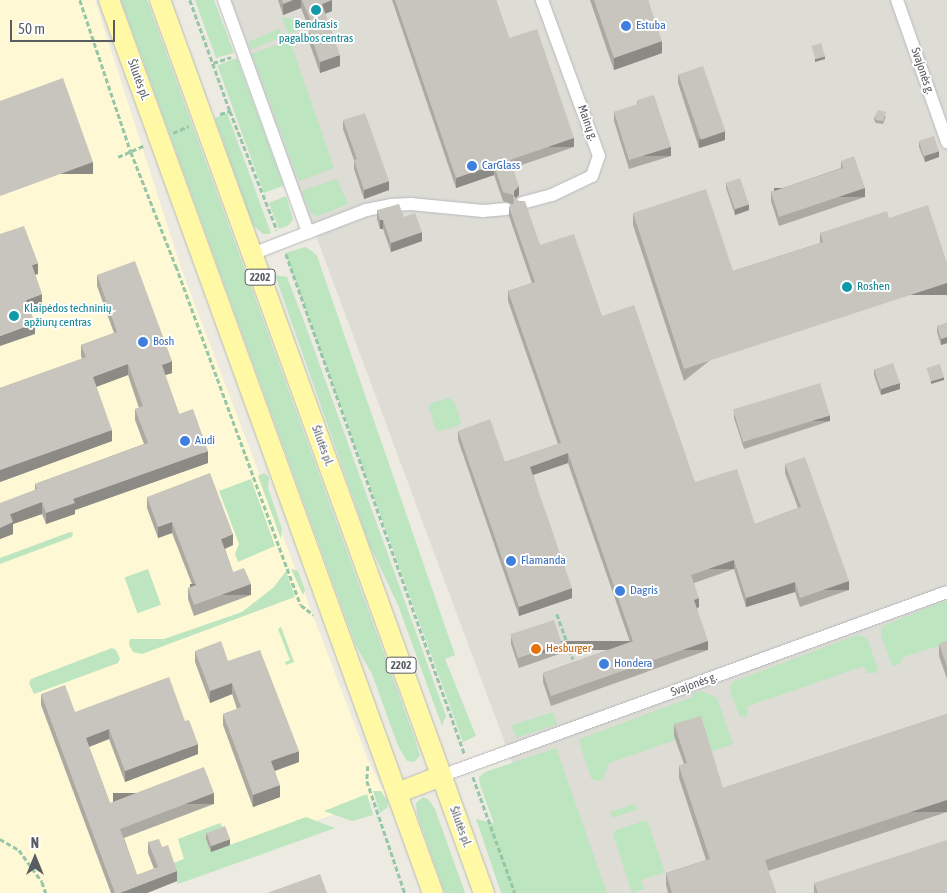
<!DOCTYPE html>
<html>
<head>
<meta charset="utf-8">
<style>
  body { margin:0 }
  #map { position:relative; width:947px; height:893px; overflow:hidden; background:#edebe1; font-family:"Asap Condensed",sans-serif }
  div>[style] { position:absolute }
  .commercial>* { inset:0; background:#fef8d4 }
  .industrial>* { inset:0; background:#dddcd5 }
  .green>* { inset:0; background:#bce5c0; transform-origin:0 0 }
  .path>* { height:2.5px; margin-top:-1.25px; transform-origin:0; background:repeating-linear-gradient(90deg,#95c6a8 0 5px,transparent 0 7.5px) }
  .roads { filter:drop-shadow(0 0 1px #b6b9be) drop-shadow(0 0 1px #b6b9be) }
  .minor>* { height:12px; margin:-6px; padding:0 6px; transform-origin:6px; border-radius:6px; background:#fff }
  .primary>* { height:20px; margin:-10px; padding:0 10px; transform-origin:10px; border-radius:10px; background:#fff8a4 }
  .wall>* { inset:0; background:#aca9a3 }
  .shaded-wall>* { inset:0; background:#8c8a85; transform-origin:0 0 }
  .building>* { inset:0; background:#c8c5be; transform-origin:0 0 }
  .dots>* { width:14px; height:14px; translate:-50% -50%; box-sizing:border-box; border:2px solid #fff; border-radius:50% }
  span { translate:-50% -50%; white-space:nowrap; text-align:center; line-height:1.15; -webkit-text-stroke:4px #fff; paint-order:stroke }
  .shield-label span { padding:1px 4px; background:#fff; border:1px solid; border-radius:4px; -webkit-text-stroke-width:0 }
  .shield-label { font-size:11px; color:#595d62; font-weight:700 }
  .culture-label { font-size:12px; color:#0d838f }
  .left { translate:0 -50%; text-align:left }
  .shop-label { font-size:12px; color:#366cbe }
  .street-label { font-size:12px; color:#595d62 }
  .food-label { font-size:12px; color:#c56008 }
  .north { position:absolute; left:10px; top:833px; width:50px; height:50px; -webkit-text-stroke:4px #fff; paint-order:stroke; rotate:0deg; font-size:14px; font-weight:700; line-height:20px; text-align:center; color:#595d62 }
  .north::after { content:''; display:block; margin:auto; width:18px; height:22px; background:#595d62; clip-path:polygon(50% 0,100% 100%,50% 72%,0 100%) }
  .scale { position:absolute; left:10px; top:20px; width:105px; height:22px; box-sizing:border-box; border:2px solid #595d62; border-top:0; padding-left:6px; font-size:15px; line-height:18px; white-space:nowrap; color:#595d62; -webkit-text-stroke:4px #fff; paint-order:stroke }
</style>
</head>
<body>
<div id="map">
  <div class="commercial">
    <div style="clip-path:polygon(0 0,95px 0,181px 268px,368px 760px,386px 796px,110px 893px,0 893px)"></div>
  </div>
  <div class="industrial">
    <div style="clip-path:polygon(228px 0,947px 0,947px 893px,561px 893px)"></div>
  </div>
  <div class="green">
    <div style="clip-path:polygon(121px 0,147px 0,415px 739px,420px 756px,414px 762px,407px 761px,398px 746px,372px 674px,356px 646px)"></div>
    <div style="clip-path:polygon(195px 0,214px 0,234px 53px,216px 58px)"></div>
    <div style="clip-path:polygon(282px 17px,307px 22px,306px 26px,288px 34px)"></div>
    <div style="left:279px;top:29px;width:8px;height:33px;rotate:67deg"></div>
    <div style="clip-path:polygon(286px 41px,291px 44px,334px 168px,299px 181px,252px 54px)"></div>
    <div style="left:237px;top:58px;width:136px;height:21px;rotate:70deg"></div>
    <div style="clip-path:polygon(227px 113px,271px 233px,268px 234px,263px 234px,253px 225px,215px 118px)"></div>
    <div style="clip-path:polygon(337px 179px,348px 204px,318px 216px,312px 214px,301px 191px)"></div>
    <div style="clip-path:polygon(286px 196px,293px 219px,289px 225px,279px 229px,269px 203px)"></div>
    <div style="clip-path:polygon(305px 247px,312px 251px,317px 256px,455px 655px,445px 659px,476px 736px,463px 742px,285px 253px)"></div>
    <div style="clip-path:polygon(275px 275px,287px 277px,305px 324px,446px 716px,442px 726px,398px 605px,370px 546px)"></div>
    <div style="clip-path:polygon(449px 398px,454px 402px,461px 422px,460px 425px,439px 431px,436px 430px,429px 407px,431px 403px)"></div>
    <div style="clip-path:polygon(264px 473px,269px 477px,268px 488px,282px 529px,281px 539px,258px 476px)"></div>
    <div style="clip-path:polygon(251px 479px,275px 546px,238px 562px,235px 554px,239px 544px,219px 491px)"></div>
    <div style="clip-path:polygon(70px 532px,73px 533px,72px 537px,0 564px,0 558px)"></div>
    <div style="left:148px;top:569px;width:38px;height:25px;rotate:70deg"></div>
    <div style="clip-path:polygon(291px 569px,298px 571px,305px 590px,303px 595px)"></div>
    <div style="clip-path:polygon(286px 571px,295px 597px,142px 654px,133px 652px,129px 645px,130px 639px,164px 639px,242px 612px,274px 587px)"></div>
    <div style="clip-path:polygon(945px 601px,947px 602px,947px 649px,943px 650px,938px 646px,903px 657px,900px 664px,892px 666px,881px 635px,881px 628px,885px 625px)"></div>
    <div style="clip-path:polygon(281px 627px,294px 662px,286px 665px,285px 662px,290px 660px,278px 629px)"></div>
    <div style="clip-path:polygon(857px 635px,867px 638px,878px 669px,876px 673px,867px 673px,864px 666px,748px 706px,747px 716px,742px 717px,739px 715px,730px 690px,732px 682px)"></div>
    <div style="clip-path:polygon(112px 648px,116px 650px,120px 659px,118px 663px,34px 694px,29px 683px,31px 679px)"></div>
    <div style="clip-path:polygon(701px 691px,717px 698px,733px 744px,709px 752px,674px 736px,675px 740px,609px 763px,603px 779px,597px 781px,591px 778px,579px 741px,582px 738px,693px 697px,692px 694px)"></div>
    <div style="left:553px;top:712px;width:13px;height:43px;rotate:72deg"></div>
    <div style="clip-path:polygon(556px 748px,607px 893px,501px 893px,476px 819px,494px 823px,480px 785px,479px 777px,485px 772px)"></div>
    <div style="clip-path:polygon(373px 791px,381px 791px,388px 802px,387px 808px,380px 813px)"></div>
    <div style="clip-path:polygon(367px 794px,373px 815px,352px 821px,324px 811px)"></div>
    <div style="clip-path:polygon(423px 797px,428px 799px,435px 809px,465px 893px,445px 893px,417px 814px,416px 803px)"></div>
    <div style="left:635px;top:804px;width:6px;height:26px;rotate:72deg"></div>
    <div style="clip-path:polygon(306px 817px,335px 828px,178px 884px,168px 865px,184px 859px,178px 839px,220px 823px,225px 832px,211px 852px)"></div>
    <div style="clip-path:polygon(647px 820px,665px 872px,641px 880px,644px 889px,632px 893px,613px 834px,616px 830px)"></div>
  </div>
  <div class="path">
    <div style="left:80px;top:0;width:160px;rotate:71.5deg"></div>
    <div style="left:131px;top:152px;width:123px;rotate:68.5deg"></div>
    <div style="left:176px;top:266px;width:361px;rotate:69.8deg"></div>
    <div style="left:301px;top:605px;width:16px;rotate:38deg"></div>
    <div style="left:190px;top:0;width:118px;rotate:70.2deg"></div>
    <div style="left:230px;top:111px;width:128px;rotate:68.4deg"></div>
    <div style="left:213px;top:63px;width:19px;rotate:-18deg"></div>
    <div style="left:220px;top:114px;width:10px;rotate:-17deg"></div>
    <div style="left:173px;top:133px;width:17px;rotate:-24deg"></div>
    <div style="left:118px;top:157px;width:30px;rotate:-24deg"></div>
    <div style="left:286px;top:254px;width:532px;rotate:70.34deg"></div>
    <div style="left:557px;top:614px;width:48px;rotate:70.4deg"></div>
    <div style="left:368px;top:766px;width:15px;rotate:94deg"></div>
    <div style="left:367px;top:781px;width:118px;rotate:71.3deg"></div>
    <div style="left:473px;top:777px;width:123px;rotate:70.1deg"></div>
    <div style="left:0;top:839px;width:22px;rotate:30deg"></div>
    <div style="left:19px;top:850px;width:39px;rotate:54deg"></div>
    <div style="left:42px;top:882px;width:12px;rotate:70deg"></div>
  </div>
  <div class="roads">
    <div class="minor">
      <div style="left:224px;top:0;width:247px;rotate:70.1deg"></div>
      <div style="left:897px;top:0;width:151px;rotate:70.6deg"></div>
      <div style="left:522px;top:203px;width:31px;rotate:-15deg"></div>
      <div style="left:552px;top:195px;width:44px;rotate:-25.4deg"></div>
      <div style="left:592px;top:176px;width:21px;rotate:-71deg"></div>
      <div style="left:599px;top:156px;width:166px;rotate:-110.1deg"></div>
      <div style="left:252px;top:254px;width:122px;rotate:-21.1deg"></div>
      <div style="left:366px;top:210px;width:25px;rotate:-11deg"></div>
      <div style="left:391px;top:205px;width:20px;rotate:-3deg"></div>
      <div style="left:411px;top:204px;width:72px;rotate:5.6deg"></div>
      <div style="left:483px;top:211px;width:23px;rotate:-5deg"></div>
      <div style="left:441px;top:776px;width:538px;rotate:-19.98deg"></div>
    </div>
    <div class="primary">
      <div style="left:109px;top:0;width:950px;rotate:70.06deg"></div>
      <div style="left:160px;top:0;width:950px;rotate:70.06deg"></div>
      <div style="left:397px;top:793px;width:47px;rotate:-21.1deg"></div>
    </div>
  </div>
  <div class="wall">
    <div style="clip-path:polygon(278px 0,332px 0,332px 11px,325px 14px,340px 66px,320px 73px,309px 42px,309px 31px,310px 31px,301px 8px,283px 15px)"></div>
    <div style="clip-path:polygon(392px 0,496px 0,509px 38px,574px 147px,513px 168px,519px 195px,516px 198px,540px 245px,602px 316px,695px 482px,755px 524px,798px 508px,785px 473px,785px 464px,849px 590px,800px 607px,795px 592px,746px 607px,734px 569px,694px 583px,699px 607px,697px 608px,708px 650px,551px 706px,543px 682px,543px 673px,630px 642px,568px 463px,533px 475px,572px 598px,519px 616px,458px 440px,458px 431px,505px 462px,558px 444px,508px 301px,508px 291px,532px 283px,509px 216px,509px 207px,512px 204px,503px 201px,494px 175px,456px 188px)"></div>
    <div style="clip-path:polygon(590px 0,648px 0,662px 53px,614px 70px)"></div>
    <div style="clip-path:polygon(678px 74px,725px 140px,699px 148px,678px 83px)"></div>
    <div style="clip-path:polygon(637px 100px,671px 156px,629px 169px,614px 121px,614px 112px,637px 105px)"></div>
    <div style="clip-path:polygon(886px 116px,883px 124px,876px 123px,874px 120px,874px 117px)"></div>
    <div style="clip-path:polygon(343px 120px,389px 190px,364px 199px,354px 169px,354px 160px,343px 129px)"></div>
    <div style="clip-path:polygon(919px 141px,939px 157px,925px 162px,919px 147px)"></div>
    <div style="clip-path:polygon(841px 161px,865px 197px,779px 226px,771px 201px,771px 192px,841px 168px)"></div>
    <div style="clip-path:polygon(726px 182px,749px 210px,735px 215px,726px 188px)"></div>
    <div style="clip-path:polygon(377px 210px,404px 217px,422px 241px,391px 252px,383px 229px,380px 229px,377px 219px)"></div>
    <div style="clip-path:polygon(633px 213px,733px 271px,820px 243px,820px 233px,889px 218px,684px 381px,633px 225px)"></div>
    <div style="clip-path:polygon(97px 275px,172px 373px,165px 375px,179px 414px,208px 463px,75px 510px,75px 514px,46px 524px,42px 514px,13px 524px,13px 534px,0 539px,35px 490px,35px 484px,144px 444px,135px 420px,135px 409px,139px 408px,128px 375px,96px 387px,112px 441px,0 482px,0 388px,82px 359px,81px 356px,81px 345px,114px 333px,97px 286px)"></div>
    <div style="clip-path:polygon(947px 323px,947px 343px,941px 345px,937px 332px,937px 326px)"></div>
    <div style="clip-path:polygon(874px 369px,900px 389px,881px 395px,874px 375px)"></div>
    <div style="clip-path:polygon(734px 412px,830px 421px,744px 449px,734px 418px)"></div>
    <div style="clip-path:polygon(147px 497px,233px 545px,225px 549px,233px 572px,251px 595px,194px 616px,188px 599px,188px 588px,193px 587px,172px 533px,158px 538px,147px 508px)"></div>
    <div style="clip-path:polygon(511px 635px,562px 653px,519px 668px,511px 644px)"></div>
    <div style="clip-path:polygon(947px 641px,947px 679px,939px 656px,939px 644px)"></div>
    <div style="clip-path:polygon(195px 651px,228px 661px,299px 762px,275px 771px,280px 797px,253px 807px,223px 725px,223px 714px,237px 709px,232px 694px,210px 703px,195px 662px)"></div>
    <div style="clip-path:polygon(41px 694px,75px 712px,198px 754px,125px 782px,109px 739px,89px 747px,110px 803px,214px 804px,124px 838px,137px 875px,154px 869px,148px 853px,148px 842px,162px 847px,177px 881px,147px 893px,111px 893px,41px 705px)"></div>
    <div style="clip-path:polygon(947px 714px,947px 812px,768px 871px,776px 893px,668px 893px,666px 885px,666px 873px,706px 860px,679px 778px,679px 766px,684px 764px,674px 736px,674px 724px,723px 788px)"></div>
    <div style="clip-path:polygon(206px 833px,230px 845px,211px 852px,206px 839px)"></div>
    <div style="clip-path:polygon(814px 883px,947px 893px,814px 893px)"></div>
  </div>
  <div class="shaded-wall">
    <div style="clip-path:polygon(293px 0,301px 0,301px 8px,283px 15px,283px 4px)"></div>
    <div style="clip-path:polygon(332px 0,332px 11px,322px 15px,322px 4px)"></div>
    <div style="clip-path:polygon(662px 41px,662px 53px,614px 70px,614px 58px)"></div>
    <div style="clip-path:polygon(340px 55px,340px 66px,320px 73px,320px 62px)"></div>
    <div style="clip-path:polygon(825px 56px,825px 59px,815px 62px,815px 59px)"></div>
    <div style="clip-path:polygon(725px 131px,725px 140px,699px 148px,699px 139px)"></div>
    <div style="left:574px;top:138px;width:9px;height:68px;rotate:90deg"></div>
    <div style="left:671px;top:147px;width:9px;height:44px;rotate:90deg"></div>
    <div style="clip-path:polygon(939px 151px,939px 157px,925px 162px,925px 156px)"></div>
    <div style="left:93px;top:162px;width:12px;height:99px;rotate:90deg"></div>
    <div style="clip-path:polygon(494px 165px,494px 175px,456px 188px,456px 178px)"></div>
    <div style="clip-path:polygon(389px 181px,389px 190px,364px 199px,364px 190px)"></div>
    <div style="clip-path:polygon(519px 186px,519px 195px,514px 200px,514px 191px)"></div>
    <div style="left:865px;top:188px;width:9px;height:91px;rotate:90deg"></div>
    <div style="clip-path:polygon(749px 204px,749px 210px,735px 215px,735px 209px)"></div>
    <div style="left:380px;top:220px;width:3px;height:9px"></div>
    <div style="clip-path:polygon(422px 232px,422px 241px,391px 252px,391px 243px)"></div>
    <div style="clip-path:polygon(38px 263px,38px 274px,32px 276px,32px 265px)"></div>
    <div style="left:947px;top:283px;width:12px;height:277px;rotate:90deg"></div>
    <div style="clip-path:polygon(42px 294px,42px 305px,26px 311px,26px 300px)"></div>
    <div style="clip-path:polygon(35px 323px,35px 334px,0 346px,0 336px)"></div>
    <div style="clip-path:polygon(947px 337px,947px 343px,941px 345px,941px 339px)"></div>
    <div style="clip-path:polygon(172px 361px,172px 373px,162px 376px,162px 365px)"></div>
    <div style="clip-path:polygon(128px 364px,128px 375px,93px 388px,93px 377px)"></div>
    <div style="clip-path:polygon(944px 377px,944px 380px,931px 384px,931px 380px)"></div>
    <div style="clip-path:polygon(900px 383px,900px 389px,881px 395px,881px 389px)"></div>
    <div style="left:830px;top:415px;width:6px;height:90px;rotate:90deg"></div>
    <div style="clip-path:polygon(112px 430px,112px 441px,0 482px,0 470px)"></div>
    <div style="clip-path:polygon(208px 451px,208px 463px,75px 510px,75px 514px,46px 524px,46px 513px,73px 499px)"></div>
    <div style="clip-path:polygon(568px 453px,568px 463px,530px 476px,530px 467px)"></div>
    <div style="clip-path:polygon(42px 502px,42px 514px,13px 524px,13px 534px,0 539px,0 528px,10px 514px)"></div>
    <div style="clip-path:polygon(172px 522px,172px 533px,158px 538px,158px 527px)"></div>
    <div style="clip-path:polygon(233px 534px,233px 545px,221px 550px,221px 539px)"></div>
    <div style="left:734px;top:560px;width:9px;height:46px;rotate:90deg"></div>
    <div style="left:849px;top:581px;width:9px;height:52px;rotate:90deg"></div>
    <div style="clip-path:polygon(795px 582px,795px 592px,746px 607px,746px 598px)"></div>
    <div style="left:251px;top:584px;width:11px;height:61px;rotate:90deg"></div>
    <div style="clip-path:polygon(572px 588px,572px 598px,519px 616px,519px 607px)"></div>
    <div style="clip-path:polygon(699px 598px,699px 607px,694px 609px,694px 600px)"></div>
    <div style="left:708px;top:641px;width:9px;height:166px;rotate:90deg"></div>
    <div style="left:562px;top:644px;width:9px;height:46px;rotate:90deg"></div>
    <div style="clip-path:polygon(232px 683px,232px 694px,210px 703px,210px 691px)"></div>
    <div style="clip-path:polygon(109px 729px,109px 739px,86px 748px,86px 738px)"></div>
    <div style="clip-path:polygon(198px 744px,198px 754px,125px 782px,125px 771px)"></div>
    <div style="clip-path:polygon(299px 751px,299px 762px,271px 772px,271px 761px)"></div>
    <div style="clip-path:polygon(280px 785px,280px 797px,253px 807px,253px 795px)"></div>
    <div style="left:214px;top:793px;width:11px;height:101px;rotate:90deg"></div>
    <div style="left:947px;top:800px;width:12px;height:192px;rotate:90deg"></div>
    <div style="clip-path:polygon(230px 839px,230px 845px,211px 852px,211px 846px)"></div>
    <div style="clip-path:polygon(177px 871px,177px 881px,147px 893px,120px 893px)"></div>
  </div>
  <div class="building">
    <div style="clip-path:polygon(282px 0,293px 0,283px 4px)"></div>
    <div style="clip-path:polygon(302px 0,332px 0,322px 4px,340px 55px,320px 62px,309px 31px,314px 29px)"></div>
    <div style="clip-path:polygon(395px 0,496px 0,509px 38px,537px 29px,574px 138px,510px 160px,519px 186px,514px 191px,514px 196px,519px 201px,525px 201px,540px 245px,574px 234px,602px 316px,634px 305px,695px 482px,737px 469px,755px 524px,801px 507px,785px 464px,805px 457px,849px 581px,800px 598px,795px 582px,746px 598px,734px 560px,691px 575px,699px 598px,694px 600px,708px 641px,551px 696px,543px 673px,633px 641px,568px 453px,530px 467px,572px 588px,519px 607px,458px 431px,490px 419px,505px 462px,561px 443px,508px 291px,535px 282px,509px 207px,514px 203px,513px 195px,503px 192px,494px 165px,456px 178px)"></div>
    <div style="clip-path:polygon(594px 0,648px 0,662px 41px,614px 58px)"></div>
    <div style="left:821px;top:43px;width:14px;height:10px;rotate:73deg"></div>
    <div style="left:703px;top:66px;width:69px;height:26px;rotate:71deg"></div>
    <div style="clip-path:polygon(63px 78px,93px 162px,0 196px,0 101px)"></div>
    <div style="clip-path:polygon(654px 95px,671px 147px,629px 160px,614px 112px,638px 104px,637px 100px)"></div>
    <div style="clip-path:polygon(878px 110px,886px 112px,883px 121px,876px 120px,874px 117px)"></div>
    <div style="clip-path:polygon(365px 113px,389px 181px,364px 190px,354px 160px,357px 159px,343px 120px)"></div>
    <div style="left:934px;top:136px;width:16px;height:16px;rotate:72deg"></div>
    <div style="clip-path:polygon(854px 156px,865px 188px,779px 217px,771px 192px,843px 168px,841px 161px)"></div>
    <div style="left:740px;top:178px;width:28px;height:15px;rotate:71deg"></div>
    <div style="clip-path:polygon(706px 189px,733px 271px,823px 242px,820px 233px,887px 211px,889px 218px,928px 205px,947px 263px,947px 283px,684px 369px,633px 213px)"></div>
    <div style="clip-path:polygon(399px 204px,404px 217px,415px 213px,422px 232px,391px 243px,383px 220px,380px 220px,377px 210px)"></div>
    <div style="clip-path:polygon(24px 226px,38px 263px,32px 265px,42px 294px,26px 300px,35px 323px,0 336px,0 234px)"></div>
    <div style="clip-path:polygon(135px 261px,172px 361px,162px 365px,179px 414px,193px 409px,208px 451px,73px 499px,75px 503px,46px 513px,42px 502px,10px 514px,13px 522px,0 528px,0 503px,37px 489px,35px 484px,148px 443px,135px 409px,143px 406px,128px 364px,93px 377px,112px 430px,0 470px,0 388px,86px 357px,81px 345px,117px 332px,97px 275px)"></div>
    <div style="clip-path:polygon(947px 323px,947px 337px,941px 339px,937px 326px)"></div>
    <div style="left:893px;top:363px;width:21px;height:20px;rotate:71deg"></div>
    <div style="left:940px;top:364px;width:14px;height:14px;rotate:73deg"></div>
    <div style="left:820px;top:383px;width:34px;height:91px;rotate:73deg"></div>
    <div style="clip-path:polygon(210px 473px,233px 534px,221px 539px,233px 572px,244px 568px,251px 584px,194px 605px,188px 588px,196px 585px,172px 522px,158px 527px,147px 497px)"></div>
    <div style="left:554px;top:620px;width:25px;height:46px;rotate:72deg"></div>
    <div style="clip-path:polygon(221px 641px,228px 661px,260px 650px,299px 751px,271px 761px,280px 785px,253px 795px,223px 714px,241px 707px,232px 683px,210px 691px,195px 651px)"></div>
    <div style="clip-path:polygon(947px 641px,947px 667px,939px 644px)"></div>
    <div style="clip-path:polygon(169px 677px,185px 721px,189px 720px,198px 744px,125px 771px,109px 729px,86px 738px,110px 803px,204px 767px,214px 793px,120px 829px,137px 875px,158px 867px,148px 842px,159px 839px,162px 847px,168px 845px,177px 871px,120px 893px,115px 893px,41px 694px,65px 685px,75px 712px)"></div>
    <div style="clip-path:polygon(947px 714px,947px 800px,765px 860px,776px 893px,672px 893px,666px 873px,710px 859px,679px 766px,687px 763px,674px 724px,701px 716px,723px 788px)"></div>
    <div style="left:225px;top:826px;width:14px;height:20px;rotate:69deg"></div>
    <div style="clip-path:polygon(947px 840px,947px 893px,818px 893px,814px 883px)"></div>
    <div style="clip-path:polygon(320px 874px,327px 893px,267px 893px)"></div>
  </div>
  <div class="dots">
    <div style="left:316px;top:10px;background:#0f9aa8"></div>
    <div style="left:626px;top:26px;background:#3f7fe0"></div>
    <div style="left:472px;top:166px;background:#3f7fe0"></div>
    <div style="left:847px;top:287px;background:#0f9aa8"></div>
    <div style="left:14px;top:316px;background:#0f9aa8"></div>
    <div style="left:143px;top:342px;background:#3f7fe0"></div>
    <div style="left:185px;top:441px;background:#3f7fe0"></div>
    <div style="left:511px;top:561px;background:#3f7fe0"></div>
    <div style="left:620px;top:591px;background:#3f7fe0"></div>
    <div style="left:536px;top:649px;background:#e8710a"></div>
    <div style="left:604px;top:664px;background:#3f7fe0"></div>
  </div>
  <div class="shield-label">
    <span style="left:260px;top:277px">2202</span>
    <span style="left:401px;top:665px">2202</span>
  </div>
  <div class="culture-label">
    <span style="left:316px;top:32px">Bendrasis<br>pagalbos centras</span>
    <span class="left" style="left:857px;top:287px">Roshen</span>
    <span class="left" style="left:24px;top:316px">Klaipėdos techninių<br>apžiurų centras</span>
  </div>
  <div class="shop-label">
    <span class="left" style="left:636px;top:26px">Estuba</span>
    <span class="left" style="left:482px;top:166px">CarGlass</span>
    <span class="left" style="left:153px;top:342px">Bosh</span>
    <span class="left" style="left:195px;top:441px">Audi</span>
    <span class="left" style="left:521px;top:561px">Flamanda</span>
    <span class="left" style="left:630px;top:591px">Dagris</span>
    <span class="left" style="left:614px;top:664px">Hondera</span>
  </div>
  <div class="street-label">
    <span style="left:922px;top:71px;rotate:71deg">Svajonės g.</span>
    <span style="left:138px;top:80px;rotate:70deg">Šilutės pl.</span>
    <span style="left:587px;top:123px;rotate:70deg">Mainų g.</span>
    <span style="left:322px;top:446px;rotate:70deg">Šilutės pl.</span>
    <span style="left:694px;top:685px;rotate:-20deg">Svajonės g.</span>
    <span style="left:460px;top:827px;rotate:70deg">Šilutės pl.</span>
  </div>
  <div class="food-label">
    <span class="left" style="left:546px;top:649px">Hesburger</span>
  </div>
  <div class="north">N</div>
  <div class="scale">50 m</div>
</div>
</body>
</html>
